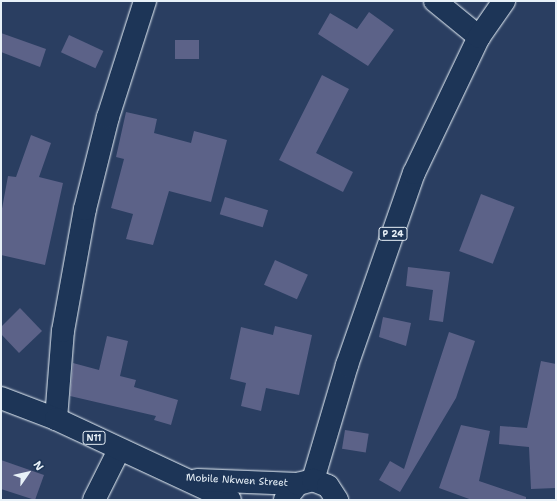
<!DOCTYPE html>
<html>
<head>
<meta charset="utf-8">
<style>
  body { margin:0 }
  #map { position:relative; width:557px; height:501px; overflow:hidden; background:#2a3e61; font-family:"Shantell Sans",sans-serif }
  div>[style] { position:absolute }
  .building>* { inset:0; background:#5c6288; transform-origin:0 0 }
  .roads { filter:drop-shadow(0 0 1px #e8f1f8) drop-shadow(0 0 1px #e8f1f8) }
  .street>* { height:22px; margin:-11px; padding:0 11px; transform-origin:11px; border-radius:11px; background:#1d3557 }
  .primary>* { height:22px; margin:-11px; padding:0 11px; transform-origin:11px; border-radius:11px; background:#1d3557 }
  .highway>* { height:22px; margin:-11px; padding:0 11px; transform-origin:11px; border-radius:11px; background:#1d3557 }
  span { translate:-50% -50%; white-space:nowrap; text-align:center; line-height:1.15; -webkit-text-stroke:3px #1d3557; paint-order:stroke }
  .shield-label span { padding:1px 3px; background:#1d3557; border:1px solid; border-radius:3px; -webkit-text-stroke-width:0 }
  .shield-label { font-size:9px; color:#e8f1f8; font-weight:700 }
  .street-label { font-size:10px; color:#e8f1f8 }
  .frame { position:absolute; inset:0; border:2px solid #e8f1f8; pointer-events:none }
  .north { position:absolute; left:8px; top:453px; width:40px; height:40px; -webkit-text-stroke:3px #1d3557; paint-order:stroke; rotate:56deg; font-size:11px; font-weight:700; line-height:16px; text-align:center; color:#e8f1f8 }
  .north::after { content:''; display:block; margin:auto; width:14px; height:18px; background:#e8f1f8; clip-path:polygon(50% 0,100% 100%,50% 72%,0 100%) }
</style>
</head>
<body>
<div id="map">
  <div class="building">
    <div style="clip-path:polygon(369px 12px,394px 30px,368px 66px,318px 34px,330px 13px,357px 29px)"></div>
    <div style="clip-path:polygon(1px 33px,46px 49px,40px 67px,1px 52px)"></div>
    <div style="left:69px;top:35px;width:38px;height:19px;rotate:25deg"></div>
    <div style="left:175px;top:40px;width:24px;height:19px"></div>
    <div style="clip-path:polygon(322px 75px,349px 89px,316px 153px,353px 172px,343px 192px,279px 160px)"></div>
    <div style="clip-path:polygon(126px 112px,157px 119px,154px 133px,191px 143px,194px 131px,227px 140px,211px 202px,169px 191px,153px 245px,126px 239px,133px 214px,111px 208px,124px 159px,116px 157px)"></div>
    <div style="clip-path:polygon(31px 135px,51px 143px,39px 177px,63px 183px,45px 265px,1px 255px,1px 214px,8px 176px,16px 177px)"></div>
    <div style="left:481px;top:194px;width:36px;height:61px;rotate:21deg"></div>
    <div style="left:225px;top:197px;width:45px;height:18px;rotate:17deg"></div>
    <div style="left:275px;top:260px;width:36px;height:27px;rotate:24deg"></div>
    <div style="clip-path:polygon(408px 267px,450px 272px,443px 322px,429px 320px,433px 290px,406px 286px)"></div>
    <div style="clip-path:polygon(20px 308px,42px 331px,19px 353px,1px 334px,1px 327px)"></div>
    <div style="clip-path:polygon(383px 317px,411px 323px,406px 346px,379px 337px)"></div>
    <div style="clip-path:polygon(275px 326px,312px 335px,299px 395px,266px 388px,261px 411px,241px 406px,246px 383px,230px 379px,241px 327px,273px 335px)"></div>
    <div style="clip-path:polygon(449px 332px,475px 341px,456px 398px,400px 492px,379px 480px,390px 461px,404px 469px)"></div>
    <div style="clip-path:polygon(107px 336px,128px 341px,120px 376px,136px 380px,134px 387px,178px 400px,171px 425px,154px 420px,156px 416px,70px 396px,73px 363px,99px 370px)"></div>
    <div style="clip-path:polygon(541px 361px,556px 364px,556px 488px,531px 489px,529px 447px,499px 444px,500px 426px,527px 428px)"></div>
    <div style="clip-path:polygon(461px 425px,490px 431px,479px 481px,526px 497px,526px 500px,472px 500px,439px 488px)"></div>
    <div style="left:345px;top:430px;width:24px;height:19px;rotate:9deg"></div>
    <div style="clip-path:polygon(1px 460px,44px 475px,35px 500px,1px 489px)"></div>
  </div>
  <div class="roads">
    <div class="street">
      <div style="left:435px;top:1px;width:57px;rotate:39.3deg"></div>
      <div style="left:56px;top:419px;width:88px;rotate:-85.5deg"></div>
      <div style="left:63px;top:331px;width:124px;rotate:-79.8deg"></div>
      <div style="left:85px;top:209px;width:95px;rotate:-76deg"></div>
      <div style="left:108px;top:117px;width:122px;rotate:-72.3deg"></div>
      <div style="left:94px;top:500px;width:56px;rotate:-63.4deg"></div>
    </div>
    <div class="primary">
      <div style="left:313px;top:480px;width:120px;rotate:-73.5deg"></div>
      <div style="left:347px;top:365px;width:203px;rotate:-70.8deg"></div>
      <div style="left:414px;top:173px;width:151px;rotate:-64.5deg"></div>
      <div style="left:479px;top:37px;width:44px;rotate:-55.2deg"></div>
    </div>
    <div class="highway">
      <div style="left:1px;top:398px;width:59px;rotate:20.9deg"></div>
      <div style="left:56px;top:419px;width:192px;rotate:25deg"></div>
      <div style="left:197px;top:480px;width:101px;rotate:2.3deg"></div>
      <div style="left:285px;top:500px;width:21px;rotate:-51deg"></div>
      <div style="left:298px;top:484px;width:16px;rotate:-15deg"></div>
      <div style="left:313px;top:480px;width:16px;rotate:22deg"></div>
      <div style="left:328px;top:486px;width:17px;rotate:57deg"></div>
    </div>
  </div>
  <div class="shield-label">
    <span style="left:393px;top:234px">P 24</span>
    <span style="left:94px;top:438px">N11</span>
  </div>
  <div class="street-label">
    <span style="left:237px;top:480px;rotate:3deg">Mobile Nkwen Street</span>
  </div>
  <div class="frame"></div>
  <div class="north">N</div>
</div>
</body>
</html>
